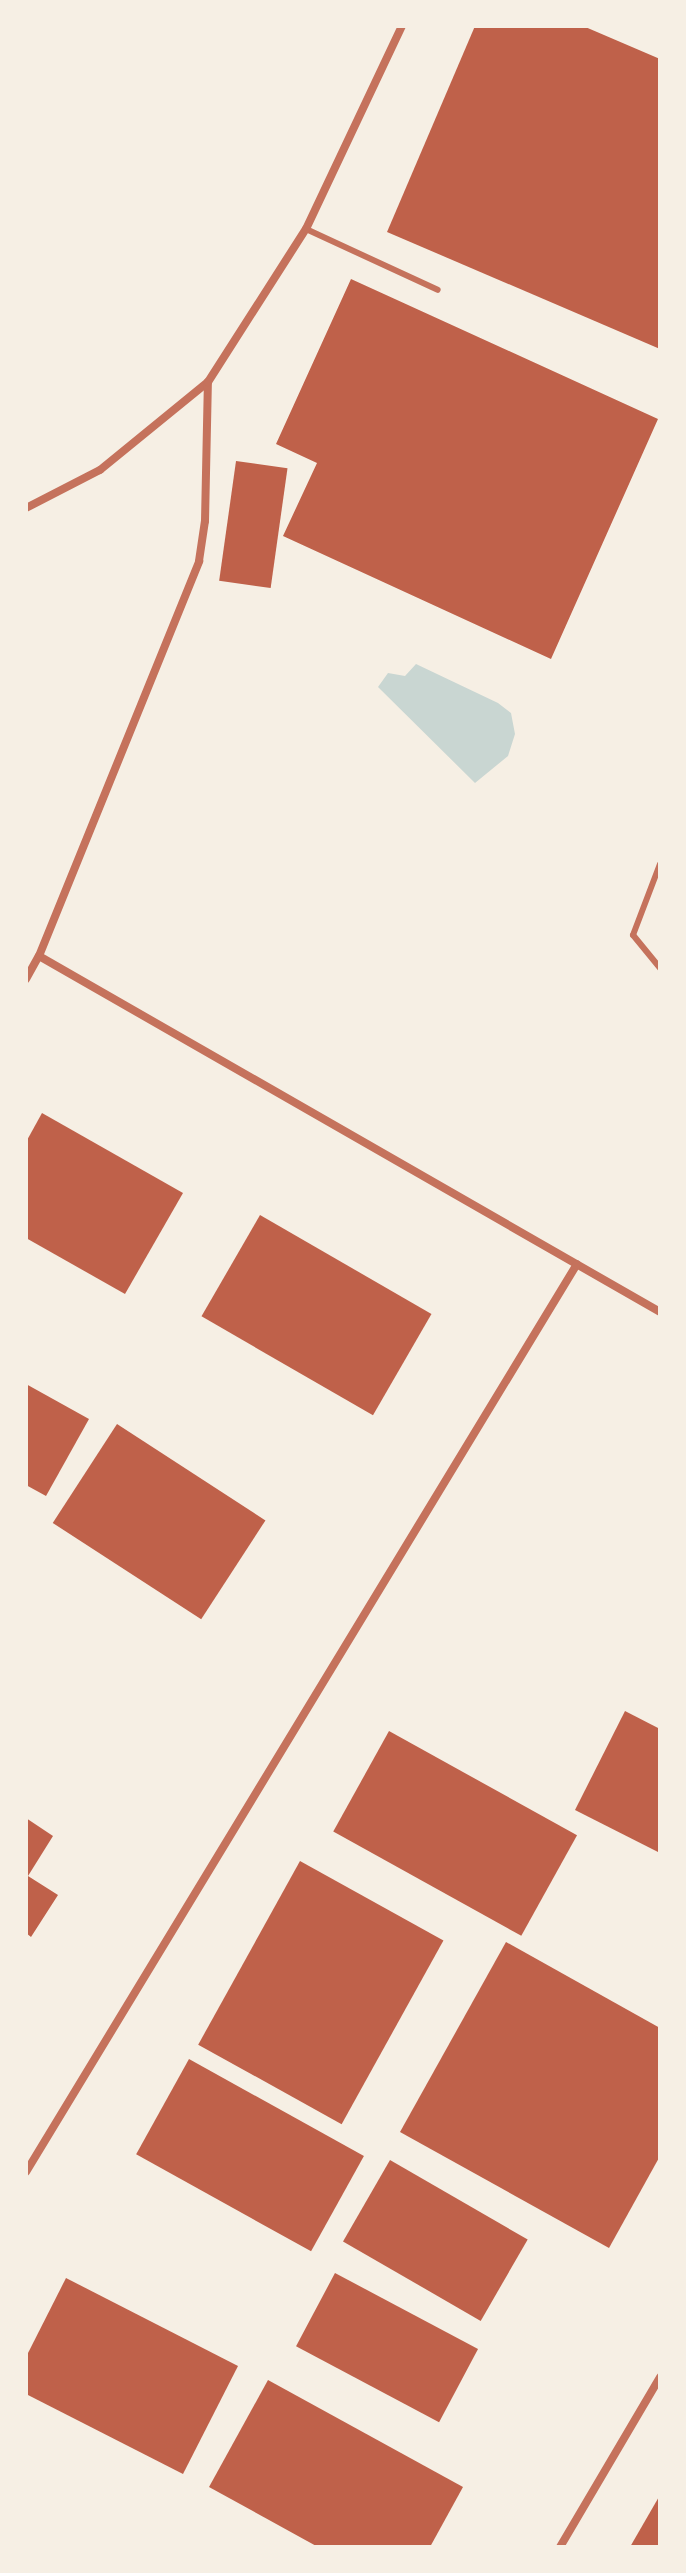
<!DOCTYPE html>
<html>
<head>
<meta charset="utf-8">
<style>
  body { margin:0 }
  #map { position:relative; width:686px; height:2573px; overflow:hidden; background:#f6efe4; font-family:"PT Sans",sans-serif }
  div>[style] { position:absolute }
  .water>* { inset:0; background:#c9d6d2 }
  .building>* { inset:0; background:#bf614a; transform-origin:0 0 }
  .service>* { height:6px; margin:-3px; padding:0 3px; transform-origin:3px; border-radius:3px; background:#c5725c }
  .minor>* { height:8px; margin:-4px; padding:0 4px; transform-origin:4px; border-radius:4px; background:#c5725c }
  span { translate:-50% -50%; white-space:nowrap; text-align:center; line-height:1.15; -webkit-text-stroke:8px #f6efe4; paint-order:stroke }
  .frame { position:absolute; inset:0; border:28px solid #f6efe4; pointer-events:none }
</style>
</head>
<body>
<div id="map">
  <div class="water">
    <div style="clip-path:polygon(416px 664px,498px 703px,511px 713px,515px 734px,508px 756px,475px 783px,378px 687px,388px 673px,405px 676px)"></div>
  </div>
  <div class="building">
    <div style="clip-path:polygon(475px 26px,583px 26px,660px 59px,660px 349px,387px 232px)"></div>
    <div style="clip-path:polygon(351px 279px,658px 419px,551px 659px,283px 536px,317px 463px,276px 444px)"></div>
    <div style="left:236px;top:461px;width:52px;height:121px;rotate:8deg"></div>
    <div style="clip-path:polygon(42px 1113px,183px 1193px,125px 1294px,26px 1238px,26px 1142px)"></div>
    <div style="left:260px;top:1215px;width:198px;height:117px;rotate:30deg"></div>
    <div style="clip-path:polygon(26px 1384px,89px 1419px,46px 1496px,26px 1485px)"></div>
    <div style="left:117px;top:1424px;width:177px;height:118px;rotate:33deg"></div>
    <div style="clip-path:polygon(625px 1711px,660px 1729px,660px 1853px,575px 1810px)"></div>
    <div style="left:389px;top:1731px;width:215px;height:115px;rotate:29deg"></div>
    <div style="clip-path:polygon(26px 1818px,53px 1836px,28px 1876px,58px 1895px,31px 1937px,26px 1933px)"></div>
    <div style="left:300px;top:1861px;width:164px;height:210px;rotate:29deg"></div>
    <div style="clip-path:polygon(506px 1942px,660px 2028px,660px 2156px,609px 2248px,400px 2132px)"></div>
    <div style="left:189px;top:2059px;width:200px;height:109px;rotate:29deg"></div>
    <div style="left:390px;top:2160px;width:159px;height:94px;rotate:30deg"></div>
    <div style="left:335px;top:2273px;width:162px;height:83px;rotate:28deg"></div>
    <div style="clip-path:polygon(66px 2278px,238px 2366px,183px 2474px,26px 2394px,26px 2357px)"></div>
    <div style="clip-path:polygon(268px 2380px,463px 2487px,430px 2547px,318px 2547px,209px 2487px)"></div>
    <div style="clip-path:polygon(660px 2495px,660px 2547px,630px 2547px)"></div>
  </div>
  <div class="service">
    <div style="left:306px;top:229px;width:145px;rotate:24.8deg"></div>
    <div style="left:660px;top:864px;width:76px;rotate:110.8deg"></div>
    <div style="left:633px;top:935px;width:43px;rotate:50.7deg"></div>
  </div>
  <div class="minor">
    <div style="left:26px;top:508px;width:83px;rotate:-27.2deg"></div>
    <div style="left:100px;top:470px;width:139px;rotate:-39.2deg"></div>
    <div style="left:39px;top:956px;width:716px;rotate:29.82deg"></div>
    <div style="left:26px;top:979px;width:26px;rotate:-61deg"></div>
    <div style="left:39px;top:956px;width:426px;rotate:-67.9deg"></div>
    <div style="left:199px;top:561px;width:40px;rotate:-81.5deg"></div>
    <div style="left:205px;top:521px;width:139px;rotate:-88.8deg"></div>
    <div style="left:208px;top:382px;width:182px;rotate:-57.4deg"></div>
    <div style="left:306px;top:229px;width:225px;rotate:-64.7deg"></div>
    <div style="left:26px;top:2172px;width:1062px;rotate:-58.75deg"></div>
    <div style="left:560px;top:2547px;width:197px;rotate:-59.5deg"></div>
  </div>
  <div class="frame"></div>
</div>
</body>
</html>
